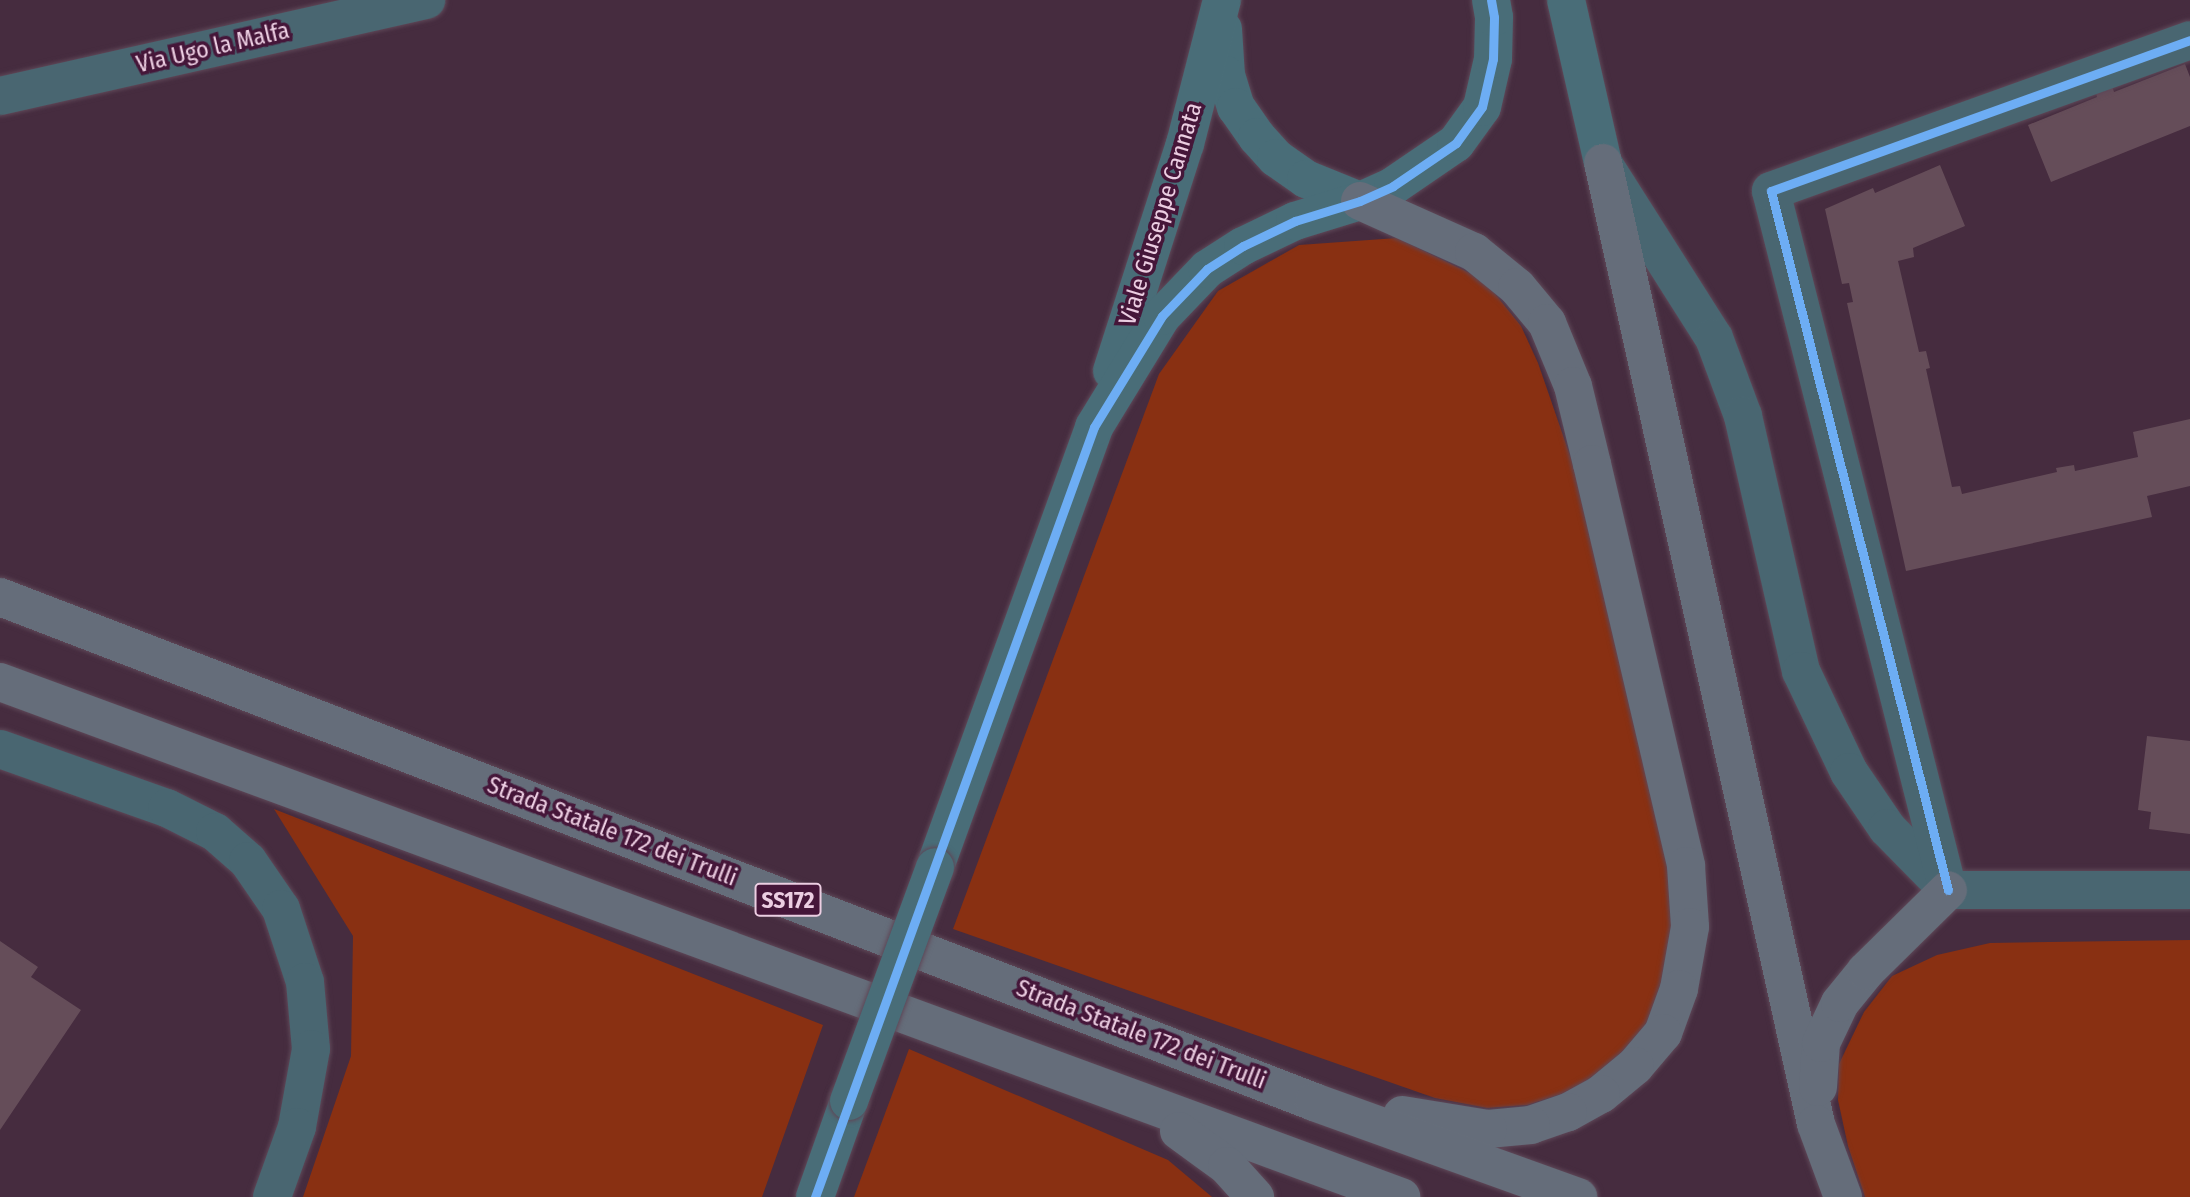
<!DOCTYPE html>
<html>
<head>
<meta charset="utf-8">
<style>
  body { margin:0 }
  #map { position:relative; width:2190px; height:1197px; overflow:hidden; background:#462c3f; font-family:"Fira Sans Condensed",sans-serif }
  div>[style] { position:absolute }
  .green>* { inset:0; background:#893012 }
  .building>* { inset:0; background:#654d59 }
  .roads { filter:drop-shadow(0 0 2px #5e4858) drop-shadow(0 0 2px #5e4858) }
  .street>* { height:38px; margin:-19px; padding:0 19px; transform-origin:19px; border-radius:19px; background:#496671 }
  .secondary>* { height:38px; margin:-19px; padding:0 19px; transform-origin:19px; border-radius:19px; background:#496d78 }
  .highway>* { height:38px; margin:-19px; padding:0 19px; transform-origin:19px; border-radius:19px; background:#656d7a }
  .bridges { filter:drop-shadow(0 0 2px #5e4858) drop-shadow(0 0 2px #5e4858) }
  .secondary-bridge>* { height:38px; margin:-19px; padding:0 19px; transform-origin:19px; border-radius:19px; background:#496d78 }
  .cycleway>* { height:9px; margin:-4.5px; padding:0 4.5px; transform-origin:4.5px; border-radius:4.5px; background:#6dadf4 }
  span { translate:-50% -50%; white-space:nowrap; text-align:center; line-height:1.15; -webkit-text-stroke:7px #451639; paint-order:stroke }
  .shield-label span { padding:2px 5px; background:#451639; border:2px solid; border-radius:5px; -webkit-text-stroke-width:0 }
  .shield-label { font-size:23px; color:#eccee2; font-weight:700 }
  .street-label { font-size:24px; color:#eccee2 }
</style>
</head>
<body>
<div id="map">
  <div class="green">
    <div style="clip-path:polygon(1397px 238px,1484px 280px,1521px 326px,1538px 363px,1575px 470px,1671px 880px,1673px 941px,1659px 999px,1640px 1038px,1605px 1069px,1568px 1092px,1527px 1105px,1487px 1108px,1435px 1098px,953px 929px,1159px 374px,1218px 291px,1299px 245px)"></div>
    <div style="clip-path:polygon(274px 809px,823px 1025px,762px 1197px,303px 1197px,351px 1056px,353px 936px)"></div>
    <div style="clip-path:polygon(2190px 940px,2190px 1197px,1865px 1197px,1848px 1146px,1838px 1100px,1839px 1064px,1864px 1012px,1892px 976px,1937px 955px,1990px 943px)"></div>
    <div style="clip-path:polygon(909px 1049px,1168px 1160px,1212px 1197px,854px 1197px)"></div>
  </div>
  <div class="building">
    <div style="clip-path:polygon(2185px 64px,2190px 77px,2190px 126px,2051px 182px,2028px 125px,2097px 97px,2096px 93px,2112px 86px,2114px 92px)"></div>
    <div style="clip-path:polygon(1940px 165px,1965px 226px,1913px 248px,1914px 257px,1898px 261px,1919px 352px,1926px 351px,1930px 368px,1926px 369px,1952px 487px,1960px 486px,1962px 494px,2057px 472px,2056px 468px,2074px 465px,2075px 471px,2138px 457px,2133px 432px,2190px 419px,2190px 486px,2147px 496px,2152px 517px,1906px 571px,1847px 303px,1853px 302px,1849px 283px,1842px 284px,1825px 209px,1873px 188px,1875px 193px)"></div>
    <div style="clip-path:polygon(2147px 736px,2190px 741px,2190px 834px,2149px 829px,2151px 812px,2138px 810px)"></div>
    <div style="clip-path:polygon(0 941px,38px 967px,31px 977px,81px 1010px,0 1130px)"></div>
  </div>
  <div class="roads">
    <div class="street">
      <div style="left:0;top:96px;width:437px;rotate:-12.7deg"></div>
      <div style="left:1606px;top:168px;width:201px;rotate:57.6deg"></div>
      <div style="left:1714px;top:338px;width:83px;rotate:69.6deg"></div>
      <div style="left:1743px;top:416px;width:262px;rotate:77.2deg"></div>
      <div style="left:1801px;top:671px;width:112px;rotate:64.6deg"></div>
      <div style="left:1849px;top:772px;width:68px;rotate:55.8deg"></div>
      <div style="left:1887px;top:828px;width:86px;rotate:45.5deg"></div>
      <div style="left:0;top:749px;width:177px;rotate:19.5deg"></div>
      <div style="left:167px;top:808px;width:54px;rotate:26.6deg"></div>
      <div style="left:215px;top:832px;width:44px;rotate:41.3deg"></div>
      <div style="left:248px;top:861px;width:58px;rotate:55.5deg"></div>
      <div style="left:281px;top:909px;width:77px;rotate:71.8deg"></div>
      <div style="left:305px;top:982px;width:67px;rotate:84.9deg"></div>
      <div style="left:311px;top:1049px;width:79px;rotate:100.2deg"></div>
      <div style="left:297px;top:1127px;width:74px;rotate:109.7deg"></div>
      <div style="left:1948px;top:890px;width:721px;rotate:-104.21deg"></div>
      <div style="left:1771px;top:191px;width:445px;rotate:-19.8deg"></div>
      <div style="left:1948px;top:890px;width:242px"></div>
    </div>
    <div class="secondary">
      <div style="left:1566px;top:0;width:167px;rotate:77.2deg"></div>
      <div style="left:1223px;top:29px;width:46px;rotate:86.3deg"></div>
      <div style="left:1226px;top:75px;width:34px;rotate:73deg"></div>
      <div style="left:1236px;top:107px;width:37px;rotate:55deg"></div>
      <div style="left:1257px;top:137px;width:28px;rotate:48deg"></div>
      <div style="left:1276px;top:158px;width:37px;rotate:35deg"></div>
      <div style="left:1306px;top:179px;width:58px;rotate:22.2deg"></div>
      <div style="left:1112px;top:371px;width:238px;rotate:-72.2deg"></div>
      <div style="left:1185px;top:144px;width:149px;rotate:-75.6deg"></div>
      <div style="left:935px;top:867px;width:468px;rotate:-70.1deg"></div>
      <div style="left:1094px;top:427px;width:130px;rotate:-58.5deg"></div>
      <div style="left:1162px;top:316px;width:65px;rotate:-46.2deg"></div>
      <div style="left:1207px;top:269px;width:43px;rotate:-32.6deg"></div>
      <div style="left:1243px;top:246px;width:58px;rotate:-25.7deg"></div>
      <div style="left:1295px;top:221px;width:68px;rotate:-17.1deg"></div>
      <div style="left:1360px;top:201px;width:36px;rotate:-24deg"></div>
      <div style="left:1393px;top:186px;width:76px;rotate:-34.3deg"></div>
      <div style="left:1456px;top:143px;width:44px;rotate:-54.2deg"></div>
      <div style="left:1482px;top:107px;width:49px;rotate:-77.1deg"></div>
      <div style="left:1493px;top:59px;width:42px;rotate:-88.6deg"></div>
      <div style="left:1494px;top:17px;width:17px;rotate:-100deg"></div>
      <div style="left:815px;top:1197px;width:102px;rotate:-70.5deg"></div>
    </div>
    <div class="highway">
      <div style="left:1603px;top:163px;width:984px;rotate:77.5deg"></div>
      <div style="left:1816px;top:1124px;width:78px;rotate:69.7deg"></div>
      <div style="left:1360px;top:201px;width:125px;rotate:24.1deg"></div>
      <div style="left:1474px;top:252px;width:55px;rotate:39.1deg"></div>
      <div style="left:1517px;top:287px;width:47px;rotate:50.2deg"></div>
      <div style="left:1547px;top:323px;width:68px;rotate:67.6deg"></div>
      <div style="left:1573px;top:386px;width:80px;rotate:76.3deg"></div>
      <div style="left:1592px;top:464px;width:413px;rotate:76.8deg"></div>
      <div style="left:1686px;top:866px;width:61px;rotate:86.2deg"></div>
      <div style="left:1690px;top:927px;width:63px;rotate:100.1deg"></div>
      <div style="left:1679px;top:989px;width:47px;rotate:110deg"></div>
      <div style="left:1663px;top:1033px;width:43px;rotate:130.3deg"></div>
      <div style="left:1635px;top:1066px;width:44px;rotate:140.5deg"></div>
      <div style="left:1601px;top:1094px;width:38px;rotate:151deg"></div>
      <div style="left:1568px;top:1112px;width:39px;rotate:161deg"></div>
      <div style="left:1531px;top:1125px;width:43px;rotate:174.7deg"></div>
      <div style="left:1488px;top:1129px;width:87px;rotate:-170.8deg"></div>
      <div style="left:0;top:597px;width:1408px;rotate:21.02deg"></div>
      <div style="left:1314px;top:1102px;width:281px;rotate:19.8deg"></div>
      <div style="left:0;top:682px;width:1493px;rotate:20.18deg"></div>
      <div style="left:1818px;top:1087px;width:44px;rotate:-86.1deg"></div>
      <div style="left:1821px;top:1043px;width:44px;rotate:-64.6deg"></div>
      <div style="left:1840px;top:1003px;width:41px;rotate:-50.9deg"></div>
      <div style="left:1866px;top:971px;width:115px;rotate:-44.6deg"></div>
      <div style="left:1179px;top:1131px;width:59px;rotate:36.1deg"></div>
      <div style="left:1227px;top:1166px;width:42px;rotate:47.9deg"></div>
    </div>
  </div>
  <div class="bridges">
    <div class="secondary-bridge">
      <div style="left:849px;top:1101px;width:249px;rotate:-69.8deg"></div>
    </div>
  </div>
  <div class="cycleway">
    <div style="left:1948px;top:890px;width:721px;rotate:-104.21deg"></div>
    <div style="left:1771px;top:191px;width:445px;rotate:-19.8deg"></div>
    <div style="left:815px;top:1197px;width:819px;rotate:-70.08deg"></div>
    <div style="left:1094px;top:427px;width:130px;rotate:-58.5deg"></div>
    <div style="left:1162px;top:316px;width:65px;rotate:-46.2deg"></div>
    <div style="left:1207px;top:269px;width:43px;rotate:-32.6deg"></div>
    <div style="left:1243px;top:246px;width:58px;rotate:-25.7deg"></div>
    <div style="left:1295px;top:221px;width:68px;rotate:-17.1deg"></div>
    <div style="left:1360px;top:201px;width:36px;rotate:-24deg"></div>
    <div style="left:1393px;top:186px;width:76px;rotate:-34.3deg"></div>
    <div style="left:1456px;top:143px;width:44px;rotate:-54.2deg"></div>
    <div style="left:1482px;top:107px;width:49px;rotate:-77.1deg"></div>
    <div style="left:1493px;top:59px;width:42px;rotate:-88.6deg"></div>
    <div style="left:1494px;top:17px;width:17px;rotate:-100deg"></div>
  </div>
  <div class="shield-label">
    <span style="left:788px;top:900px">SS172</span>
  </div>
  <div class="street-label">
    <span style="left:213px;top:48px;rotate:-13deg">Via Ugo la Malfa</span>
    <span style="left:1161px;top:214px;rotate:-73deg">Viale Giuseppe Cannata</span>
    <span style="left:612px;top:832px;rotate:21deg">Strada Statale 172 dei Trulli</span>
    <span style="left:1141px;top:1035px;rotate:21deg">Strada Statale 172 dei Trulli</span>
  </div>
</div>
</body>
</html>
